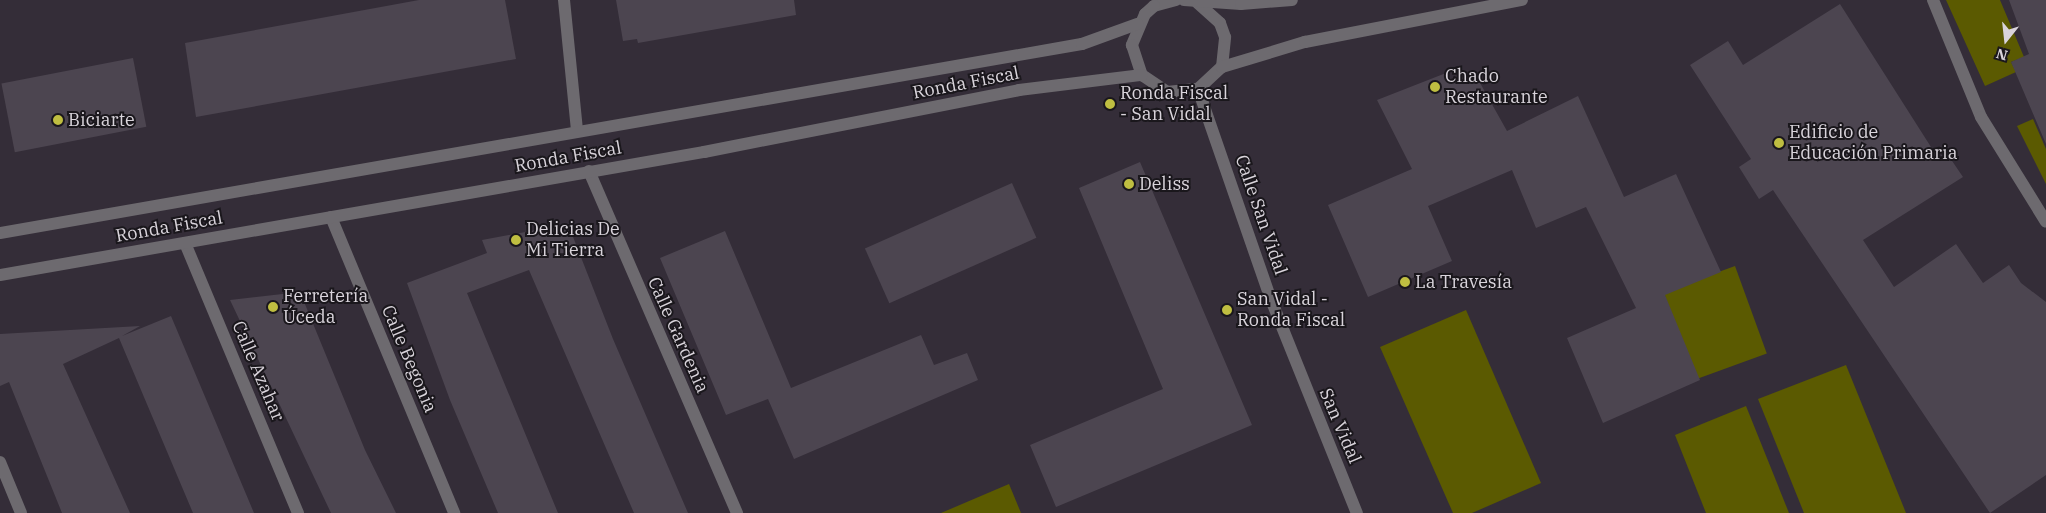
<!DOCTYPE html>
<html>
<head>
<meta charset="utf-8">
<style>
  body { margin:0 }
  #map { position:relative; width:2046px; height:513px; overflow:hidden; background:#342d38; font-family:"IBM Plex Serif",serif }
  div>[style] { position:absolute }
  .green>* { inset:0; background:#5b5a01; transform-origin:0 0 }
  .building>* { inset:0; background:#4c4550; transform-origin:0 0 }
  .minor>* { height:12px; margin:-6px; padding:0 6px; transform-origin:6px; border-radius:6px; background:#6d6a6f }
  .dots>* { width:14px; height:14px; translate:-50% -50%; box-sizing:border-box; border:2px solid #1a171c; border-radius:50% }
  span { translate:-50% -50%; white-space:nowrap; text-align:center; line-height:1.15; -webkit-text-stroke:4px #1a171c; paint-order:stroke }
  .poi-label { font-size:18px; color:#d9d4db }
  .left { translate:0 -50%; text-align:left }
  .street-label { font-size:18px; color:#d9d4db }
  .north { position:absolute; left:1981px; top:15px; width:50px; height:50px; -webkit-text-stroke:4px #1a171c; paint-order:stroke; rotate:196deg; font-size:14px; font-weight:700; line-height:20px; text-align:center; color:#d9d4db }
  .north::after { content:''; display:block; margin:auto; width:18px; height:22px; background:#d9d4db; clip-path:polygon(50% 0,100% 100%,50% 72%,0 100%) }
</style>
</head>
<body>
<div id="map">
  <div class="green">
    <div style="clip-path:polygon(1946px 0,2000px 0,2024px 57px,2011px 62px,2016px 72px,1985px 86px)"></div>
    <div style="clip-path:polygon(2033px 119px,2046px 149px,2046px 184px,2017px 126px)"></div>
    <div style="left:1735px;top:266px;width:93px;height:76px;rotate:70deg"></div>
    <div style="clip-path:polygon(1466px 310px,1541px 483px,1472px 513px,1453px 513px,1380px 347px)"></div>
    <div style="clip-path:polygon(1846px 365px,1906px 513px,1804px 513px,1758px 399px)"></div>
    <div style="clip-path:polygon(1746px 406px,1789px 513px,1706px 513px,1675px 435px)"></div>
    <div style="clip-path:polygon(1009px 484px,1021px 513px,941px 513px)"></div>
  </div>
  <div class="building">
    <div style="clip-path:polygon(419px 0,505px 0,516px 59px,196px 117px,185px 43px)"></div>
    <div style="clip-path:polygon(616px 0,794px 0,796px 15px,638px 43px,637px 39px,623px 41px)"></div>
    <div style="clip-path:polygon(2009px 0,2046px 0,2046px 144px,2011px 62px,2029px 54px)"></div>
    <div style="clip-path:polygon(1840px 4px,1938px 158px,1946px 152px,1963px 177px,1863px 240px,1894px 287px,1956px 244px,1983px 283px,2009px 265px,2021px 283px,2046px 302px,2046px 475px,1990px 513px,1773px 190px,1759px 199px,1739px 167px,1751px 159px,1690px 65px,1728px 41px,1743px 65px)"></div>
    <div style="left:133px;top:58px;width:70px;height:134px;rotate:79deg"></div>
    <div style="clip-path:polygon(1446px 73px,1452px 80px,1475px 74px,1507px 131px,1578px 96px,1624px 197px,1676px 174px,1721px 272px,1665px 295px,1700px 380px,1603px 423px,1567px 338px,1636px 308px,1586px 207px,1536px 228px,1512px 170px,1428px 206px,1452px 261px,1368px 297px,1328px 205px,1412px 169px,1377px 100px)"></div>
    <div style="clip-path:polygon(1140px 162px,1252px 425px,1056px 507px,1030px 445px,1163px 389px,1079px 188px)"></div>
    <div style="left:1012px;top:183px;width:60px;height:161px;rotate:66deg"></div>
    <div style="clip-path:polygon(568px 224px,613px 339px,688px 513px,634px 513px,529px 270px,467px 293px,558px 513px,498px 513px,450px 400px,407px 283px,487px 253px,482px 240px)"></div>
    <div style="clip-path:polygon(725px 231px,791px 388px,921px 335px,934px 365px,967px 353px,978px 380px,794px 459px,768px 399px,726px 415px,660px 258px)"></div>
    <div style="clip-path:polygon(300px 292px,365px 450px,396px 513px,331px 513px,230px 300px)"></div>
    <div style="clip-path:polygon(171px 316px,254px 513px,193px 513px,119px 338px,63px 364px,130px 513px,62px 513px,9px 382px,0 386px,0 334px,140px 326px,122px 336px)"></div>
  </div>
  <div class="minor">
    <div style="left:564px;top:0;width:131px;rotate:84.3deg"></div>
    <div style="left:1176px;top:0;width:23px;rotate:165deg"></div>
    <div style="left:1154px;top:6px;width:12px;rotate:138deg"></div>
    <div style="left:1145px;top:14px;width:34px;rotate:113deg"></div>
    <div style="left:1132px;top:45px;width:32px;rotate:72deg"></div>
    <div style="left:1142px;top:75px;width:30px;rotate:34deg"></div>
    <div style="left:1167px;top:92px;width:31px;rotate:-6deg"></div>
    <div style="left:1198px;top:89px;width:33px;rotate:-43deg"></div>
    <div style="left:1222px;top:67px;width:30px;rotate:-84deg"></div>
    <div style="left:1225px;top:37px;width:15px;rotate:-110deg"></div>
    <div style="left:1220px;top:23px;width:30px;rotate:-138deg"></div>
    <div style="left:1184px;top:0;width:57px;rotate:4deg"></div>
    <div style="left:1241px;top:4px;width:51px;rotate:-4.5deg"></div>
    <div style="left:1933px;top:0;width:126px;rotate:67.7deg"></div>
    <div style="left:1981px;top:117px;width:123px;rotate:58.2deg"></div>
    <div style="left:1222px;top:67px;width:87px;rotate:-16.8deg"></div>
    <div style="left:1305px;top:42px;width:221px;rotate:-11deg"></div>
    <div style="left:1198px;top:89px;width:220px;rotate:70.9deg"></div>
    <div style="left:1270px;top:297px;width:233px;rotate:68.1deg"></div>
    <div style="left:589px;top:171px;width:373px;rotate:66.6deg"></div>
    <div style="left:331px;top:217px;width:321px;rotate:67.4deg"></div>
    <div style="left:0;top:233px;width:1098px;rotate:-9.91deg"></div>
    <div style="left:1082px;top:44px;width:59px;rotate:-20deg"></div>
    <div style="left:185px;top:243px;width:293px;rotate:67.3deg"></div>
    <div style="left:0;top:275px;width:715px;rotate:-9.91deg"></div>
    <div style="left:704px;top:152px;width:321px;rotate:-11.1deg"></div>
    <div style="left:1019px;top:90px;width:124px;rotate:-7deg"></div>
    <div style="left:0;top:462px;width:55px;rotate:67.6deg"></div>
  </div>
  <div class="dots">
    <div style="left:1435px;top:87px;background:#bfbe41"></div>
    <div style="left:1110px;top:104px;background:#bfbe41"></div>
    <div style="left:58px;top:120px;background:#bfbe41"></div>
    <div style="left:1779px;top:143px;background:#bfbe41"></div>
    <div style="left:1129px;top:184px;background:#bfbe41"></div>
    <div style="left:516px;top:240px;background:#bfbe41"></div>
    <div style="left:1405px;top:282px;background:#bfbe41"></div>
    <div style="left:273px;top:307px;background:#bfbe41"></div>
    <div style="left:1227px;top:310px;background:#bfbe41"></div>
  </div>
  <div class="poi-label">
    <span class="left" style="left:1445px;top:87px">Chado<br>Restaurante</span>
    <span class="left" style="left:1120px;top:104px">Ronda Fiscal<br>- San Vidal</span>
    <span class="left" style="left:68px;top:120px">Biciarte</span>
    <span class="left" style="left:1789px;top:143px">Edificio de<br>Educación Primaria</span>
    <span class="left" style="left:1139px;top:184px">Deliss</span>
    <span class="left" style="left:526px;top:240px">Delicias De<br>Mi Tierra</span>
    <span class="left" style="left:1415px;top:282px">La Travesía</span>
    <span class="left" style="left:283px;top:307px">Ferretería<br>Úceda</span>
    <span class="left" style="left:1237px;top:310px">San Vidal -<br>Ronda Fiscal</span>
  </div>
  <div class="street-label">
    <span style="left:966px;top:83px;rotate:-11deg">Ronda Fiscal</span>
    <span style="left:568px;top:157px;rotate:-10deg">Ronda Fiscal</span>
    <span style="left:1261px;top:215px;rotate:71deg">Calle San Vidal</span>
    <span style="left:169px;top:227px;rotate:-10deg">Ronda Fiscal</span>
    <span style="left:678px;top:335px;rotate:66deg">Calle Gardenia</span>
    <span style="left:409px;top:359px;rotate:67deg">Calle Begonia</span>
    <span style="left:258px;top:371px;rotate:67deg">Calle Azahar</span>
    <span style="left:1340px;top:426px;rotate:67deg">San Vidal</span>
  </div>
  <div class="north">N</div>
</div>
</body>
</html>
